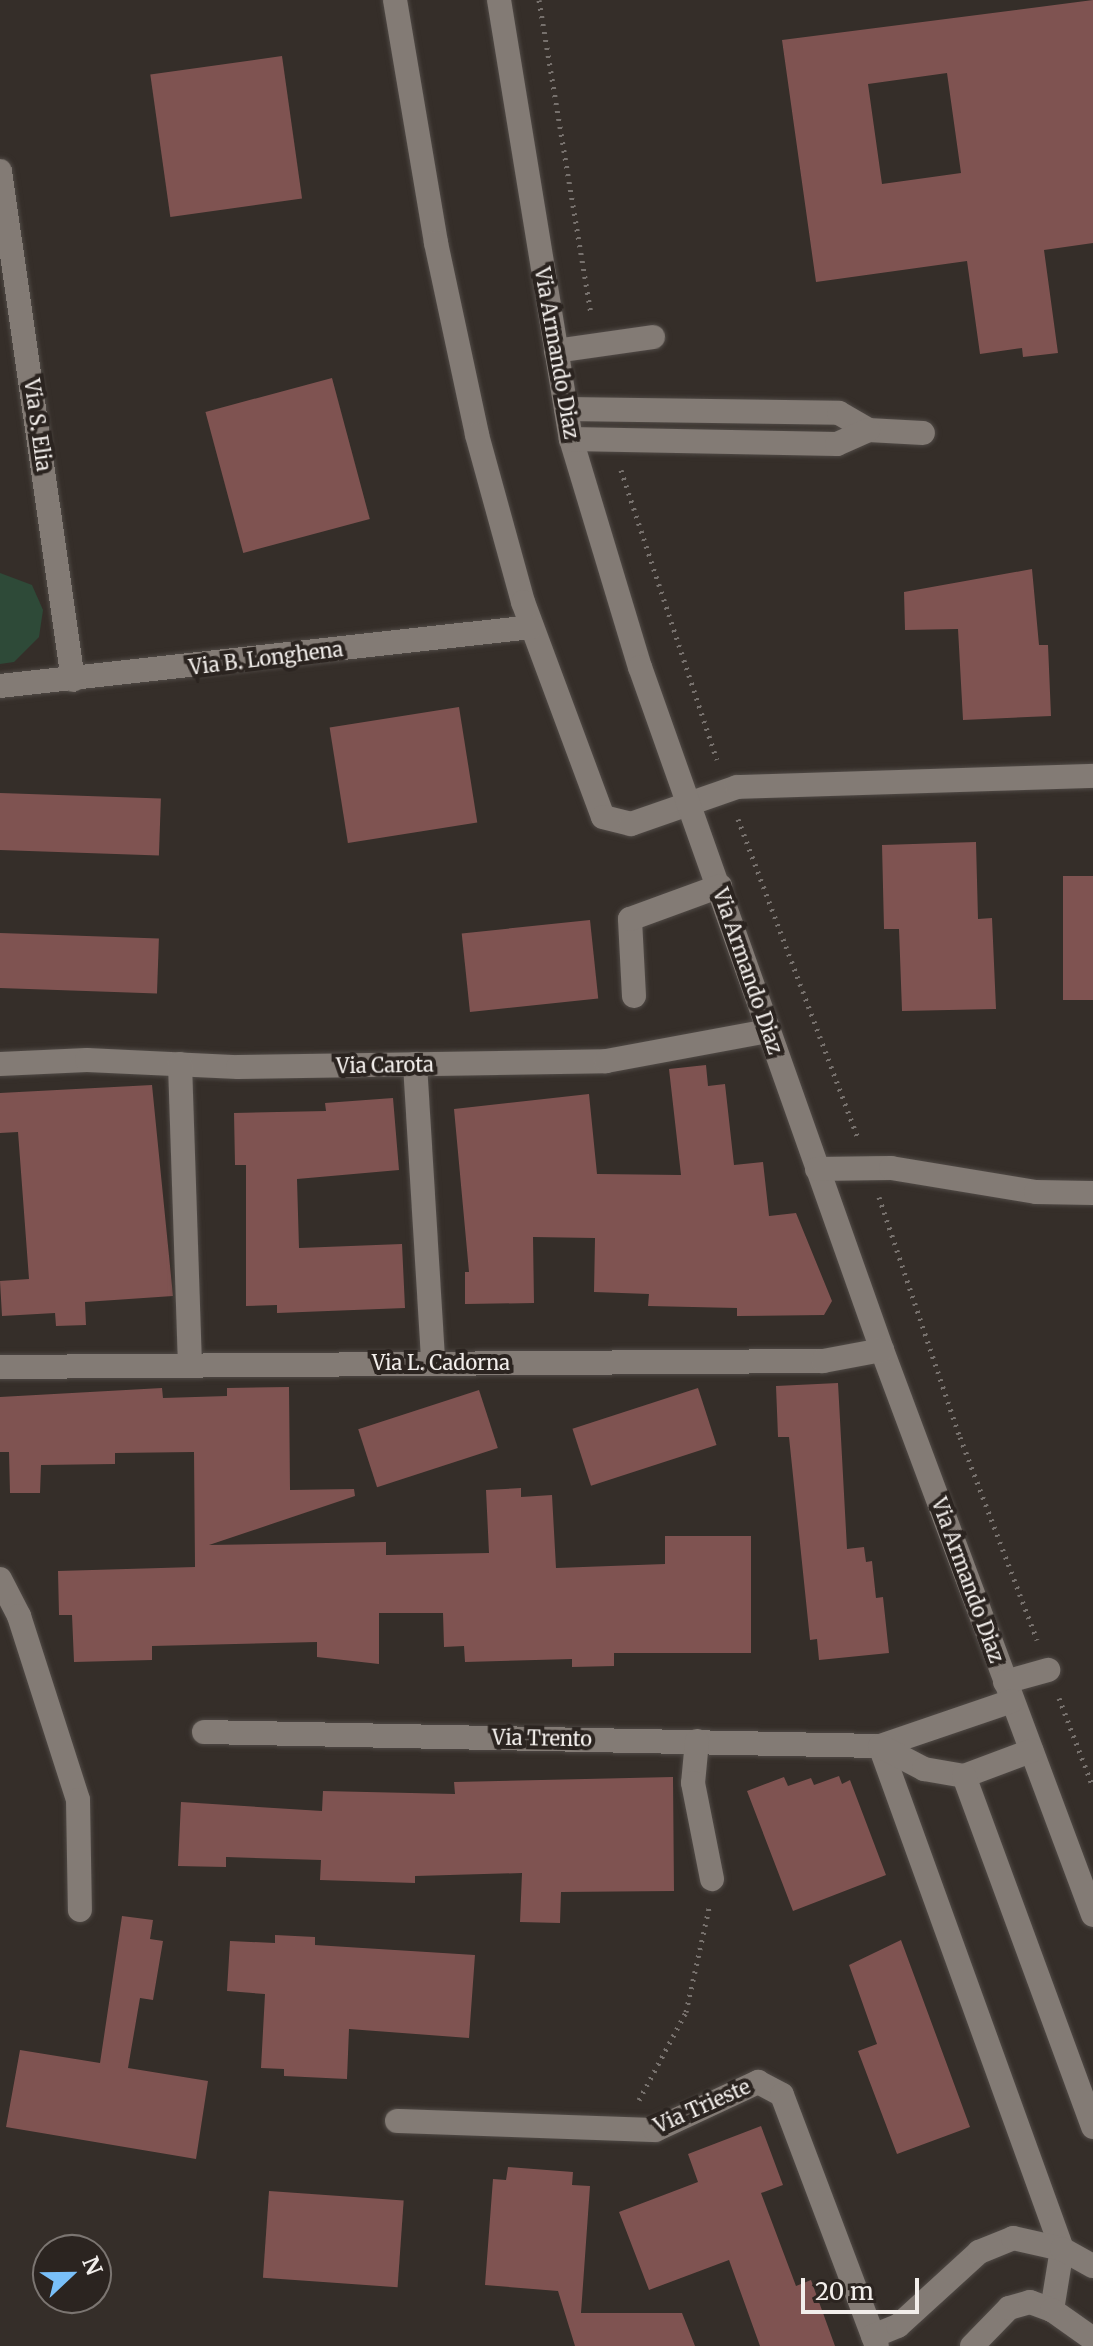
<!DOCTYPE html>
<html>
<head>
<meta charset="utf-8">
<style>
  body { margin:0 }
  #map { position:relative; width:1093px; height:2346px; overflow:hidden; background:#352e29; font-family:Merriweather,serif }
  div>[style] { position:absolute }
  .green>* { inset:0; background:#2e4a38 }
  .building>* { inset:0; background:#7f5351; transform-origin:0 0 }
  .path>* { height:5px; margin-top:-2.5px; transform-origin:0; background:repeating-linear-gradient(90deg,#77716d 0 2px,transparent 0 8px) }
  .roads { filter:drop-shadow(0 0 2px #504a46) drop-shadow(0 0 2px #504a46) }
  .minor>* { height:24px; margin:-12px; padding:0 12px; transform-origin:12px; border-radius:12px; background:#837b75 }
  span { translate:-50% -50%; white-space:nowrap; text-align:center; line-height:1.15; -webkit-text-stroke:8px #2b2420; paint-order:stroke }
  .street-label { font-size:20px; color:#f2eeeb }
  .north { position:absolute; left:32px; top:2234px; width:80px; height:80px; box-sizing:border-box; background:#2b2420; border:2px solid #7b7571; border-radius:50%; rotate:68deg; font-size:22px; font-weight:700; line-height:32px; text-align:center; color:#f2eeeb }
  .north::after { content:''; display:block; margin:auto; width:28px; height:36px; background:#79bff8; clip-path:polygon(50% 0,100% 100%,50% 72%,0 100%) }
  .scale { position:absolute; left:801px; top:2278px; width:118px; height:36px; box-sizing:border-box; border:4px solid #f2eeeb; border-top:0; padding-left:10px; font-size:24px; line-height:28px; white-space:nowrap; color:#f2eeeb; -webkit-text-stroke:6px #2b2420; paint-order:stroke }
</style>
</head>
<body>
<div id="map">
  <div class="green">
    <div style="clip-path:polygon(0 573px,32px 585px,43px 610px,39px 637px,14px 662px,0 664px)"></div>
  </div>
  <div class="building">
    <div style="clip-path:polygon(evenodd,1093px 0,1093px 243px,1044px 250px,1058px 353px,1023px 357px,1022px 348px,980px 354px,967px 261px,816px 282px,782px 40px,1093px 0,947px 73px,961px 173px,882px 184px,868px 84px,947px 73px)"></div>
    <div style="left:282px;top:56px;width:144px;height:133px;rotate:82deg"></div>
    <div style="left:332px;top:378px;width:146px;height:131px;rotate:75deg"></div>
    <div style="clip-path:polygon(1032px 569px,1039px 645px,1048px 645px,1051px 716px,963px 720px,958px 629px,905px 630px,904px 592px)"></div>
    <div style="left:459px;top:707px;width:117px;height:131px;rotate:81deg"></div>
    <div style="left:0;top:793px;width:161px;height:57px;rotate:2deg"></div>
    <div style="clip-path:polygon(976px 842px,978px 919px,992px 918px,996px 1009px,902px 1011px,899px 929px,884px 929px,882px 845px)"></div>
    <div style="left:1093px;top:876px;width:124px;height:30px;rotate:90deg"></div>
    <div style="left:590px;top:920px;width:79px;height:129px;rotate:84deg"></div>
    <div style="left:0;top:933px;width:159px;height:55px;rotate:2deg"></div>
    <div style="clip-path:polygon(706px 1065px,708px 1086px,725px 1084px,734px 1165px,763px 1162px,769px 1216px,796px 1213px,832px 1301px,824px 1315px,737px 1316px,737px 1308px,648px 1306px,649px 1294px,594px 1292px,595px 1238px,533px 1237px,534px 1303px,465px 1304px,465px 1272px,469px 1272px,454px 1109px,589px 1094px,597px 1174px,681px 1175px,669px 1069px)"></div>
    <div style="clip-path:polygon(152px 1085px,173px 1296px,85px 1302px,86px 1325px,56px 1326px,55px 1313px,2px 1316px,0 1281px,29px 1279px,18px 1132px,0 1133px,0 1093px)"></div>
    <div style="clip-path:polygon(393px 1098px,399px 1170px,297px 1179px,299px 1248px,402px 1244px,405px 1308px,277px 1313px,277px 1305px,246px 1306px,246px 1165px,235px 1165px,234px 1113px,326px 1111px,325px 1103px)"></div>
    <div style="clip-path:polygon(838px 1383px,847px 1549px,864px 1547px,866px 1562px,872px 1561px,876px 1598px,883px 1597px,889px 1653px,819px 1660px,817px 1639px,810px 1640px,789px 1437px,778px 1437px,776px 1386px)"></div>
    <div style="clip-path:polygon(289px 1387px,290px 1490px,354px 1489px,355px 1496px,209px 1545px,386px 1542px,386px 1555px,489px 1553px,486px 1490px,521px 1488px,521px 1497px,552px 1495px,556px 1568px,665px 1564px,665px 1536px,751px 1536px,751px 1653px,614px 1653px,614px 1666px,572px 1667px,572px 1659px,465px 1662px,464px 1646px,444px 1647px,443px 1613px,379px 1613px,379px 1664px,317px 1657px,317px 1642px,152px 1646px,152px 1660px,74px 1662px,72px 1615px,59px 1615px,58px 1571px,195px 1567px,194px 1452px,115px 1453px,115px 1464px,41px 1465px,40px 1493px,10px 1493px,9px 1452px,0 1452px,0 1397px,162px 1388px,163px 1398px,227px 1396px,227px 1388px)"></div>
    <div style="left:698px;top:1388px;width:60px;height:132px;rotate:72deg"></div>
    <div style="left:479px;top:1390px;width:61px;height:127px;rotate:72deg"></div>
    <div style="clip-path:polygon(839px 1776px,842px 1784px,850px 1780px,886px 1875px,793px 1911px,747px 1791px,784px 1777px,788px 1786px,811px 1778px,814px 1785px)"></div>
    <div style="clip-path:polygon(673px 1777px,674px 1891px,561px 1892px,560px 1923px,520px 1922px,522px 1873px,415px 1876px,415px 1883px,320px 1880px,321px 1860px,226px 1857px,226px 1867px,178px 1866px,181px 1802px,322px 1811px,323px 1791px,455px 1794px,454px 1782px)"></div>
    <div style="clip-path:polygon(122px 1916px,153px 1920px,150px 1939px,163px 1941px,153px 2000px,140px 1998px,128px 2068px,208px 2081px,196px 2159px,6px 2127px,20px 2050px,100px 2063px)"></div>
    <div style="clip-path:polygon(275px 1935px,315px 1937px,315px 1945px,475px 1955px,469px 2038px,349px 2029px,347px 2079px,284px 2076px,284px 2069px,261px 2068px,265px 1994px,227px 1991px,230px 1941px,275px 1943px)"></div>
    <div style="clip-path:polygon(901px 1940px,970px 2127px,897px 2154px,858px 2051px,877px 2044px,849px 1965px)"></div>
    <div style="clip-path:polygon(761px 2126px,783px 2185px,761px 2193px,796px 2286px,811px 2280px,835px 2346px,760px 2346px,729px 2260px,649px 2290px,619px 2212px,698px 2182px,688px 2154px)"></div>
    <div style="clip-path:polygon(508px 2167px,573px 2172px,572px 2185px,590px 2186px,581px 2313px,682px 2313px,695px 2346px,575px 2346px,558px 2291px,485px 2285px,493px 2179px,506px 2180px)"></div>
    <div style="left:269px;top:2191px;width:135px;height:87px;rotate:4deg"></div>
  </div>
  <div class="path">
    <div style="left:539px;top:0;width:319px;rotate:80.6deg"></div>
    <div style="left:621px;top:470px;width:305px;rotate:71.7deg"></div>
    <div style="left:738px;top:819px;width:342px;rotate:69.4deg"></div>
    <div style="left:879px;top:1197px;width:253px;rotate:71.4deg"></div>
    <div style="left:960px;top:1437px;width:217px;rotate:69.2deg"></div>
    <div style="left:1059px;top:1698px;width:95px;rotate:69.1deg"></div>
    <div style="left:639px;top:2100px;width:100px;rotate:-61.9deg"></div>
    <div style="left:686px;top:2012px;width:107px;rotate:-77.5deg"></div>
  </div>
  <div class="roads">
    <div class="minor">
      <div style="left:395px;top:0;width:246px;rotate:80.4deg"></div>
      <div style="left:436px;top:243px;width:196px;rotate:77.9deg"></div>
      <div style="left:477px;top:435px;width:173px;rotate:74.6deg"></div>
      <div style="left:523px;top:602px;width:229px;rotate:69.6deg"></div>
      <div style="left:603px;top:817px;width:29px;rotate:14deg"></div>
      <div style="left:631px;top:824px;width:112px;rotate:-19.2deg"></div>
      <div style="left:737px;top:787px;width:356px;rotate:-1.8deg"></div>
      <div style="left:499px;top:0;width:445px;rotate:80.7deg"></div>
      <div style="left:571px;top:439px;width:238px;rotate:73.2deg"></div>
      <div style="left:640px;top:667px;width:725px;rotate:70.49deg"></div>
      <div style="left:882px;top:1350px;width:603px;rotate:69.52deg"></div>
      <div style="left:0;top:171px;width:514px;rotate:81.84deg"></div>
      <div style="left:556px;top:351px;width:98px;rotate:-8.2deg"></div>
      <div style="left:566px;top:409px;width:273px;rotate:0.8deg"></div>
      <div style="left:839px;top:413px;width:34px;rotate:30deg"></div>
      <div style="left:868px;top:430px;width:55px;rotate:3.1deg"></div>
      <div style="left:571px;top:439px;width:266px;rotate:1.1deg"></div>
      <div style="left:837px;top:444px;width:34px;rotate:-24deg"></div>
      <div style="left:0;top:686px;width:535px;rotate:-6.33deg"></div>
      <div style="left:634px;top:996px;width:77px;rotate:-93deg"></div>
      <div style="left:630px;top:919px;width:96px;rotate:-20.1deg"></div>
      <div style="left:0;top:1064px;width:87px;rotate:-2.6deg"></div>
      <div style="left:87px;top:1060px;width:151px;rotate:2.7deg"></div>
      <div style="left:238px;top:1067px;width:368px;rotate:-0.9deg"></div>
      <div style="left:606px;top:1061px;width:165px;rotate:-10.5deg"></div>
      <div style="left:180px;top:1064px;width:301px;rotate:88.1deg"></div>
      <div style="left:415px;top:1064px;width:298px;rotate:86.5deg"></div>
      <div style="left:817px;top:1169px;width:74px;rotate:-0.8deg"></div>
      <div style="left:891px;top:1168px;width:147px;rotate:9.4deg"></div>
      <div style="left:1036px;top:1192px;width:57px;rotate:1deg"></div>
      <div style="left:0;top:1367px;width:823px;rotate:-0.42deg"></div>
      <div style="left:823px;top:1361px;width:60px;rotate:-10.6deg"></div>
      <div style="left:0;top:1579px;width:42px;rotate:62.8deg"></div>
      <div style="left:19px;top:1616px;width:193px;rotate:72.2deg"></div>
      <div style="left:78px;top:1800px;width:110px;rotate:89deg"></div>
      <div style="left:1005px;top:1682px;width:45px;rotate:-15.6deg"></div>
      <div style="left:204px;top:1732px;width:676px;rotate:1.19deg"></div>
      <div style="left:880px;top:1746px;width:139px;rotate:-18.8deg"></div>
      <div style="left:697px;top:1741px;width:42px;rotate:95.4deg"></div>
      <div style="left:693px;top:1783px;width:98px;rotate:78.8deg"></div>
      <div style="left:880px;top:1746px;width:535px;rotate:70.11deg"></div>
      <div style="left:1062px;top:2249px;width:62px;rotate:99.3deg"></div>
      <div style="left:880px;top:1746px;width:50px;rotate:27.6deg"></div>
      <div style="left:924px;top:1769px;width:41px;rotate:9.9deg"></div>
      <div style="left:964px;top:1776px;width:72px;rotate:-20.5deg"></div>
      <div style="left:964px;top:1776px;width:374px;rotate:69.8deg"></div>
      <div style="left:397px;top:2121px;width:258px;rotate:2deg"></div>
      <div style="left:655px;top:2130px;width:114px;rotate:-25deg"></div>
      <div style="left:758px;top:2082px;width:27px;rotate:28deg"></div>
      <div style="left:782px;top:2095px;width:268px;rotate:69.3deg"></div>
      <div style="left:873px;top:2336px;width:27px;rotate:-22deg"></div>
      <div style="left:898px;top:2326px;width:110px;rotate:-42.4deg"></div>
      <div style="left:979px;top:2252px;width:37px;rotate:-22deg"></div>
      <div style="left:1013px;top:2238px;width:50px;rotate:12.7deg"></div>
      <div style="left:1062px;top:2249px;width:35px;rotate:29deg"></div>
      <div style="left:972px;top:2346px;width:53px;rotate:-45.8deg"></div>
      <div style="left:1009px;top:2308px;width:22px;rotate:-16deg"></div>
      <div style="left:1030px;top:2302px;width:23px;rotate:20deg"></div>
      <div style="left:1052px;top:2310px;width:50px;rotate:35.3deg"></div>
    </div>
  </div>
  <div class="street-label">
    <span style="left:557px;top:353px;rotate:80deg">Via Armando Diaz</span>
    <span style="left:38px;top:425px;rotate:82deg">Via S. Elia</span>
    <span style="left:266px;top:658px;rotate:-7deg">Via B. Longhena</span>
    <span style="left:748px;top:971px;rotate:71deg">Via Armando Diaz</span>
    <span style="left:385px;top:1065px;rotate:-1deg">Via Carota</span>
    <span style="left:441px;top:1362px">Via L. Cadorna</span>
    <span style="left:968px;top:1580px;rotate:70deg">Via Armando Diaz</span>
    <span style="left:542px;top:1738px;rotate:1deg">Via Trento</span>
    <span style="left:702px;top:2106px;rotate:-24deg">Via Trieste</span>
  </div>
  <div class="north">N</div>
  <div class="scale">20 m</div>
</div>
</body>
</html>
